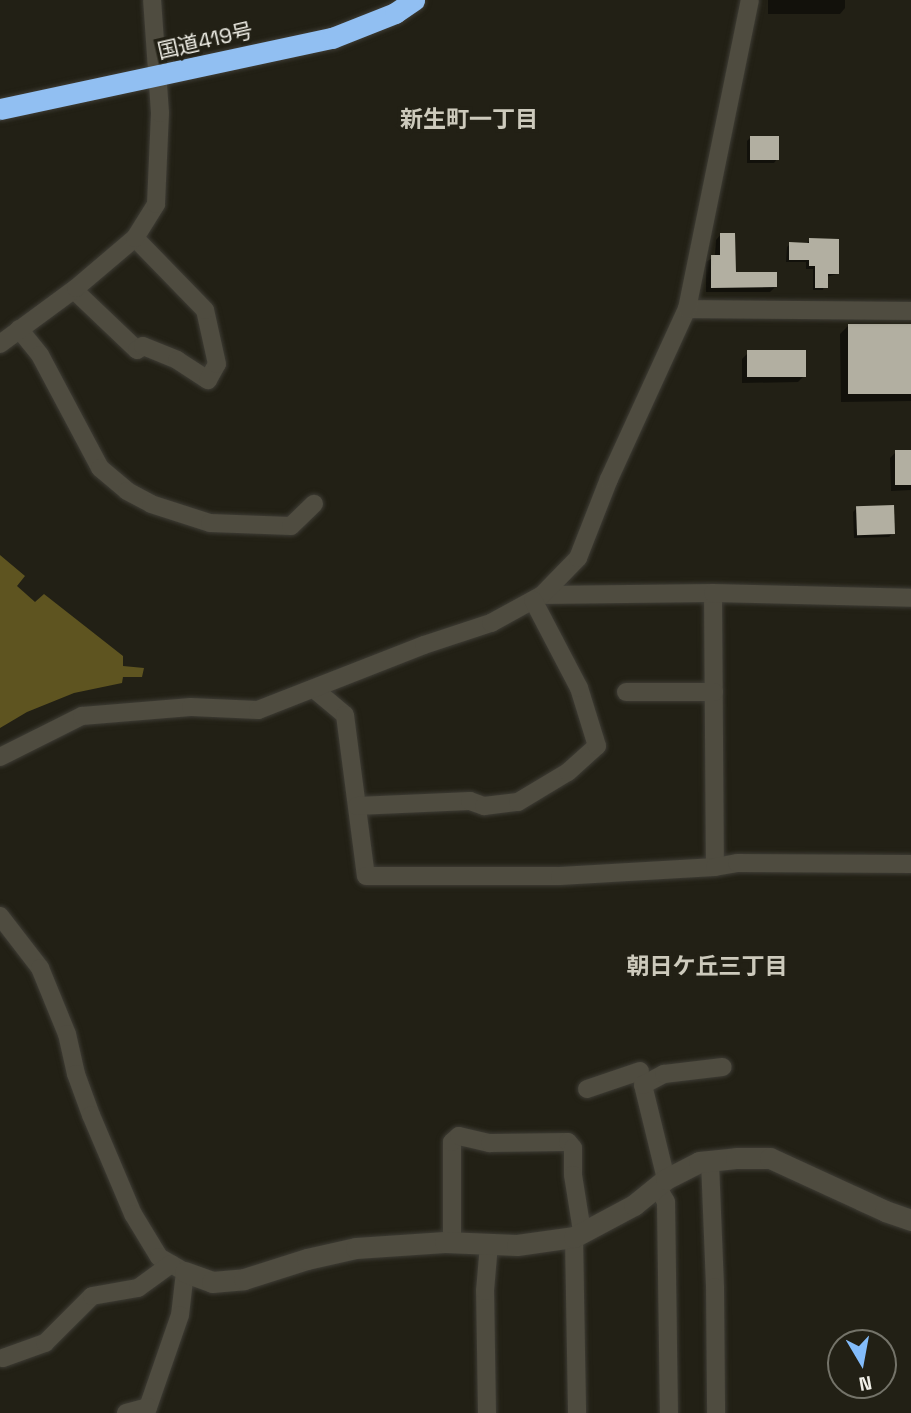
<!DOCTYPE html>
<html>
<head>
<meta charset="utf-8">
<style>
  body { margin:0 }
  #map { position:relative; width:911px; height:1413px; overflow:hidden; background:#222015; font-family:"Space Grotesk","Noto Sans JP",sans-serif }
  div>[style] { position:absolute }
  .water>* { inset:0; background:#5e5420 }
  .shadow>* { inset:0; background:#0007 }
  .building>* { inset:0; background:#b2afa1; transform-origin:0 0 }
  .roads { filter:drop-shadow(0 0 2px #3e3c35) drop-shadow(0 0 2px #3e3c35) }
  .street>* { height:18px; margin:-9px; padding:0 9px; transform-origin:9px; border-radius:9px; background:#4f4c40 }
  .secondary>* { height:21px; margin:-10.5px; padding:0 10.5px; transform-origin:10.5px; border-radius:10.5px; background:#4f4c40 }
  .highway>* { height:21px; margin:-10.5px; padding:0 10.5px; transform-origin:10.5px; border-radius:10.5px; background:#91bff2 }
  span { translate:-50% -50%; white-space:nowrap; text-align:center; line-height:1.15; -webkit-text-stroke:7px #222015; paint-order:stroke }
  .street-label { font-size:21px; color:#f0efe7 }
  .neighbourhood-label { font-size:23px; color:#cdcabc; font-weight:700 }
  .north { position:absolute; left:827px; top:1329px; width:70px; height:70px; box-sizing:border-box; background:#222015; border:2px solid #747369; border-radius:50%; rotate:170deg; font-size:19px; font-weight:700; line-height:28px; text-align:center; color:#f0efe7 }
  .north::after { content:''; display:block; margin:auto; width:24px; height:32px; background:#83bcfb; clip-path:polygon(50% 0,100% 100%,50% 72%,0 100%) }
</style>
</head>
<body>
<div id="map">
  <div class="water">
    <div style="clip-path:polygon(0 555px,25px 576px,17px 586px,35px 602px,44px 594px,123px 656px,123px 666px,144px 668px,142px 677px,123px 677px,122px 683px,74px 693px,27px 712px,0 728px)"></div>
  </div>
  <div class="shadow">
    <div style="clip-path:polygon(768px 0,845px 0,845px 8px,840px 14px,768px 14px)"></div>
    <div style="clip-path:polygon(750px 138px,777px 159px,774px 163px,747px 163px,747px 141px)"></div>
    <div style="clip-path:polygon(721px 234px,734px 274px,775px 287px,770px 292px,706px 292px,706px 262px,715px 256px,716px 240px)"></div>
    <div style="clip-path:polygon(810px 240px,837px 274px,826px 277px,823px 290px,813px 290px,813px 269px,806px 269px,806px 262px,786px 262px,787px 247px,790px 244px,807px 243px)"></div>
    <div style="clip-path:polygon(848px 326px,911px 326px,911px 401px,841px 402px,840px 334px)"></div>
    <div style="clip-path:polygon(748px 353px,804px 376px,798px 382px,742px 383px,742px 359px)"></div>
    <div style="clip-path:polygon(896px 452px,911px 452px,911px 490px,891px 491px,890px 458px)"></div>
    <div style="clip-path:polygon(857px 508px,893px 533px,889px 537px,854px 538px,853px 512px)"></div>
  </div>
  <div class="building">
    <div style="left:750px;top:136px;width:29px;height:24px"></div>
    <div style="clip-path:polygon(720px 233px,735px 233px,736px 272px,777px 272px,777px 287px,711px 288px,711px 255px,720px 255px)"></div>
    <div style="clip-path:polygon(809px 238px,839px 239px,839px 274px,828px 274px,828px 288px,815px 288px,815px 266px,809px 266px,809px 260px,789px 260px,789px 242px,809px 243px)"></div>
    <div style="left:911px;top:324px;width:70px;height:63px;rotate:90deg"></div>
    <div style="left:806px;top:350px;width:27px;height:59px;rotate:90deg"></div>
    <div style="left:895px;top:450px;width:16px;height:35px"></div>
    <div style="left:894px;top:505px;width:29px;height:38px;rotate:88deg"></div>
  </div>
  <div class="roads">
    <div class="street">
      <div style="left:74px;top:290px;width:87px;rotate:43.6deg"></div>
      <div style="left:137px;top:350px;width:7px;rotate:-34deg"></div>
      <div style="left:143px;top:346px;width:37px;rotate:22deg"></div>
      <div style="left:177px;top:360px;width:37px;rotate:33deg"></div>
      <div style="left:208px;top:380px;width:18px;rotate:-61deg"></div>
      <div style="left:217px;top:364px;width:55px;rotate:-102.5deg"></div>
      <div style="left:205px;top:310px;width:100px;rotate:-134.2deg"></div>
      <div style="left:687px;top:309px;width:224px;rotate:0.5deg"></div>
      <div style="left:19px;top:329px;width:33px;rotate:51deg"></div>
      <div style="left:40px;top:355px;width:128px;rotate:62deg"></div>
      <div style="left:100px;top:468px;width:35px;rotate:40deg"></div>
      <div style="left:127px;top:491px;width:27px;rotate:28deg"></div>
      <div style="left:151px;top:504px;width:62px;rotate:17.9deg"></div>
      <div style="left:210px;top:523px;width:81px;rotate:2.1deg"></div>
      <div style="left:291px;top:526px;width:32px;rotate:-44deg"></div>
      <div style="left:0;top:344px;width:94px;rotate:-36.4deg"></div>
      <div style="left:76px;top:288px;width:77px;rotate:-40.3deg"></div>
      <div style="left:135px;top:238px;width:40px;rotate:-58deg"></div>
      <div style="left:156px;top:204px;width:91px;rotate:-87.5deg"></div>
      <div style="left:160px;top:113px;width:113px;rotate:-94deg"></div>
      <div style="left:713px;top:593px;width:274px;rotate:89.6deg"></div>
      <div style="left:542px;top:595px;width:171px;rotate:-0.7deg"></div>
      <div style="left:713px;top:593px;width:198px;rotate:1.4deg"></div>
      <div style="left:314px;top:689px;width:40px;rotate:40deg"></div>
      <div style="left:345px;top:715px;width:162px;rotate:82.6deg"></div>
      <div style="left:366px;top:876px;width:194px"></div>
      <div style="left:560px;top:876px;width:155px;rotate:-3.3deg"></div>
      <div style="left:715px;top:867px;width:22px;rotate:-10deg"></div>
      <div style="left:737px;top:863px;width:174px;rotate:0.3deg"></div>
      <div style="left:626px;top:692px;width:88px"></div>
      <div style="left:0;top:757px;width:92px;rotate:-26.6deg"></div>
      <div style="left:82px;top:716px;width:109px;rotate:-4.7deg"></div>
      <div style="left:191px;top:707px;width:67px;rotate:2.6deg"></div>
      <div style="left:258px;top:710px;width:178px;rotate:-21.4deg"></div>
      <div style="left:424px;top:645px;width:71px;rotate:-18.2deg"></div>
      <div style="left:491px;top:623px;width:58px;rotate:-28.8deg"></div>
      <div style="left:542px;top:595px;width:52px;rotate:-45.8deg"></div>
      <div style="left:578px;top:558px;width:85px;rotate:-68.6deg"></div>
      <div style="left:609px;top:479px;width:187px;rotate:-65.4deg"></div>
      <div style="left:687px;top:309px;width:315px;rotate:-78.5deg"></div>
      <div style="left:357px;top:806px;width:113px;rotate:-2.5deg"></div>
      <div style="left:470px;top:801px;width:15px;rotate:20deg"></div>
      <div style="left:484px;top:806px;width:34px;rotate:-7deg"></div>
      <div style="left:518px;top:802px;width:58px;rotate:-31deg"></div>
      <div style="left:568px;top:772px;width:39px;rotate:-42deg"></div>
      <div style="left:597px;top:746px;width:61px;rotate:-107.2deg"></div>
      <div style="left:579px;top:688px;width:99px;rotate:-117.6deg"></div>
      <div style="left:0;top:916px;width:66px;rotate:52.4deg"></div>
      <div style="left:40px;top:968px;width:71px;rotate:67.8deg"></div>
      <div style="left:67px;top:1034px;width:41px;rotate:77.3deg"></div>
      <div style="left:76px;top:1074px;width:44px;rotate:69.9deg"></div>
      <div style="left:91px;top:1115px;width:108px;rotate:67deg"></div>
      <div style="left:133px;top:1214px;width:50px;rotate:58.8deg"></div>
      <div style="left:159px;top:1257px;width:30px;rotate:30deg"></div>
      <div style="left:185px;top:1272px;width:43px;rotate:96.6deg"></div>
      <div style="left:180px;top:1315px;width:104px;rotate:109.1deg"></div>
      <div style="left:587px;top:1089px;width:56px;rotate:-18.8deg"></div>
      <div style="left:710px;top:1162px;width:125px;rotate:87.7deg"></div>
      <div style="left:715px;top:1287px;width:126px;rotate:89.5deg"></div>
      <div style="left:666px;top:1179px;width:97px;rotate:-103.7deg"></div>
      <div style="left:643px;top:1085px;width:24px;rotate:-28deg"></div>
      <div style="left:664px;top:1074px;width:59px;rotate:-6.8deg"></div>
      <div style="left:658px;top:1188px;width:16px;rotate:60deg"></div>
      <div style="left:666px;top:1202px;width:211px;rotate:89.2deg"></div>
      <div style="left:574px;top:1237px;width:176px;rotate:89deg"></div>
      <div style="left:452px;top:1242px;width:100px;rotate:-90deg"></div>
      <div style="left:452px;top:1142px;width:9px;rotate:-41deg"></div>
      <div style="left:459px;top:1136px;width:32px;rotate:13deg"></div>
      <div style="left:490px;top:1143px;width:78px;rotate:-0.7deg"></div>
      <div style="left:568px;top:1142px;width:8px;rotate:50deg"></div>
      <div style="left:573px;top:1148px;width:27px;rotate:90deg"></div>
      <div style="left:573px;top:1175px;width:57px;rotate:80.9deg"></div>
      <div style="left:3px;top:1358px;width:45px;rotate:-19.7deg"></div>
      <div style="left:45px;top:1343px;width:66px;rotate:-45deg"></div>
      <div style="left:92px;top:1296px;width:47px;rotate:-9.9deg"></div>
      <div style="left:138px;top:1288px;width:41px;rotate:-36deg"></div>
      <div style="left:126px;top:1413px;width:23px;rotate:-15deg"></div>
      <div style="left:487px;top:1413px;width:122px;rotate:-90.9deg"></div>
      <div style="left:485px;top:1291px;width:47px;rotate:-85.1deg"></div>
    </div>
    <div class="secondary">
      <div style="left:185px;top:1272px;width:29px;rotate:20deg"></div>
      <div style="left:212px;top:1282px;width:32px;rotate:-5deg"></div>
      <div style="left:244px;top:1279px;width:66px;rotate:-17.6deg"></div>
      <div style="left:307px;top:1259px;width:50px;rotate:-12.7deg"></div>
      <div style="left:356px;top:1248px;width:89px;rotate:-3.9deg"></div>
      <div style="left:445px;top:1242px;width:72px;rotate:2.4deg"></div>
      <div style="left:517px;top:1245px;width:58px;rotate:-8deg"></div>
      <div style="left:574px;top:1237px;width:68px;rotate:-28.1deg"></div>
      <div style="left:634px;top:1205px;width:41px;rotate:-39.1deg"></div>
      <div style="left:666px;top:1179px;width:37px;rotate:-27deg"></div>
      <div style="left:699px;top:1162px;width:37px;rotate:-6deg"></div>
      <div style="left:736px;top:1158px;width:34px"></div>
      <div style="left:770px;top:1158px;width:127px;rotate:24.7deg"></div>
      <div style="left:885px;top:1211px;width:28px;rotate:19deg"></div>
    </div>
    <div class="highway">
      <div style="left:0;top:109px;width:340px;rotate:-12.1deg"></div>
      <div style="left:332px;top:38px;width:68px;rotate:-21.6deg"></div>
      <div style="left:395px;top:13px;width:23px;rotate:-34deg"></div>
    </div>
  </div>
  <div class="street-label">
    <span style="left:205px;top:41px;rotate:-13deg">国道419号</span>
  </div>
  <div class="neighbourhood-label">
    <span style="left:469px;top:119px">新生町一丁目</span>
    <span style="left:707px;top:966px">朝日ケ丘三丁目</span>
  </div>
  <div class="north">N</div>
</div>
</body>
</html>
